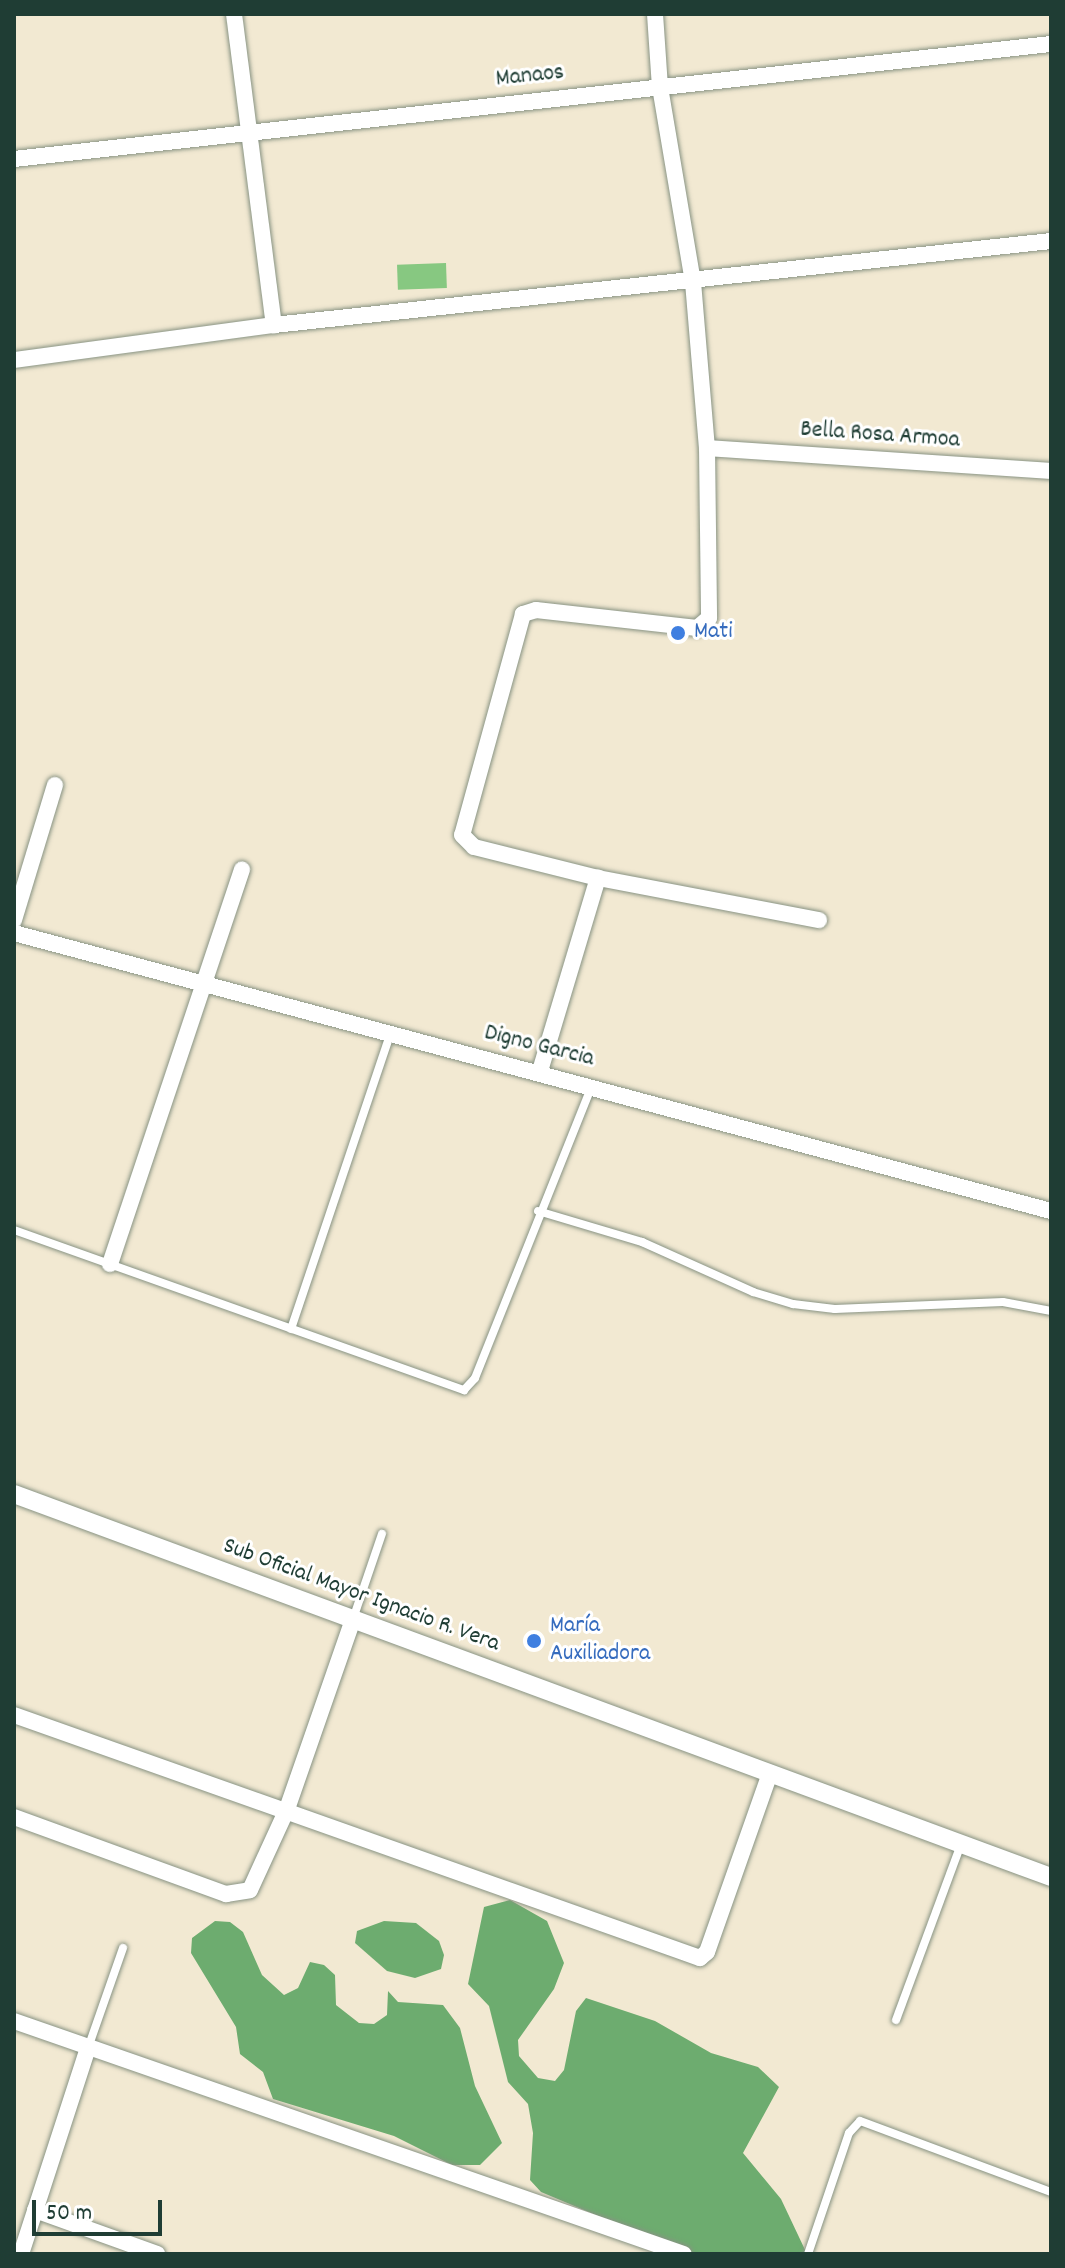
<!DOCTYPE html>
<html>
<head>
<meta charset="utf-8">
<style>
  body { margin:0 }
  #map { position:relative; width:1065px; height:2268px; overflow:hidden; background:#f2e9d2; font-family:Dekko,sans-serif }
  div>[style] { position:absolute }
  .green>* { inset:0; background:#87c881; transform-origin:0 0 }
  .forest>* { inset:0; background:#6dac6f }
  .roads { filter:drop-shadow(0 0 2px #889383) drop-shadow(0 0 2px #889383) }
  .service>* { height:8px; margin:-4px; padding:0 4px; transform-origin:4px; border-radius:4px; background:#fff }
  .minor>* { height:16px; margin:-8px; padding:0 8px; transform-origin:8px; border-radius:8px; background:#fff }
  .tertiary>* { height:18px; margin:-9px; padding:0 9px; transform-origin:9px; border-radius:9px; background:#fff }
  .dots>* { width:22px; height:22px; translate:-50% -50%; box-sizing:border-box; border:4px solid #fff; border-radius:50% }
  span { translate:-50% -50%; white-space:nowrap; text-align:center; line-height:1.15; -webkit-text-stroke:6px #fff; paint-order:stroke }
  .street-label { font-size:24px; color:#1f3d34 }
  .shop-label { font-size:24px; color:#366cbe }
  .left { translate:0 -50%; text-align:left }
  .frame { position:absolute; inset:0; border:16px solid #1f3d34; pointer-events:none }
  .scale { position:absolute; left:32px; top:2200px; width:130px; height:36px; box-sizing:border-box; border:4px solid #1f3d34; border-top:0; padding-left:10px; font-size:24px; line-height:28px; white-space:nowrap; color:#1f3d34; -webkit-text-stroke:6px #fff; paint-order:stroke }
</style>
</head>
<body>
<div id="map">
  <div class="green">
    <div style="left:446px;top:263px;width:25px;height:49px;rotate:88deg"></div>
  </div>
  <div class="forest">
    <div style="clip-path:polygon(510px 1900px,547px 1921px,564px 1963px,554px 1989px,518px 2040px,519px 2056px,538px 2078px,555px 2081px,564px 2070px,576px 2011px,586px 1998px,655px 2021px,711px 2053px,758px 2067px,779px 2087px,743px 2153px,781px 2199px,807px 2254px,689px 2254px,541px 2192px,530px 2180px,533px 2133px,528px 2104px,508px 2082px,489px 2006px,468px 1984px,484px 1907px)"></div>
    <div style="clip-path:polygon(215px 1921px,230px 1922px,243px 1932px,262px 1975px,284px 1995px,298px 1988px,310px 1962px,324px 1965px,335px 1975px,336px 2005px,359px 2023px,374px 2024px,387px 2015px,388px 1991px,398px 2002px,443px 2005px,460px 2028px,475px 2086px,502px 2143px,480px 2165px,452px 2165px,394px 2136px,273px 2099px,263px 2072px,240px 2054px,236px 2027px,191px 1953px,192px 1938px)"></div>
    <div style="clip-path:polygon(384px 1921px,416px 1923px,439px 1941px,444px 1955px,441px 1969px,415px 1978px,387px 1971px,355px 1943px,357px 1931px)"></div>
  </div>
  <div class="roads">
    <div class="service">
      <div style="left:538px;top:1211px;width:109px;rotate:16.6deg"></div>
      <div style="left:642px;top:1242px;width:122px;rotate:24.2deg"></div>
      <div style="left:753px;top:1292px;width:42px;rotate:16.7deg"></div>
      <div style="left:793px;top:1304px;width:42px;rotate:6.8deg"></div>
      <div style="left:835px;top:1309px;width:168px;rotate:-2.4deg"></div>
      <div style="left:1003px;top:1302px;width:49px;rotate:10.6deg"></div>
      <div style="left:14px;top:1230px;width:478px;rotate:19.6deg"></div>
      <div style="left:464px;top:1390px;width:16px;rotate:-47deg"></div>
      <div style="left:475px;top:1378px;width:312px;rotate:-68.2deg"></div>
      <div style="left:291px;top:1329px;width:310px;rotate:-71.4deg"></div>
      <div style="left:353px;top:1619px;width:90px;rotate:-71.2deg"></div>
      <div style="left:896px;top:2020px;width:188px;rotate:-69.7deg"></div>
      <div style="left:88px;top:2048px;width:106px;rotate:-70.7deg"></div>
      <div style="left:808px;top:2254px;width:128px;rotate:-71.3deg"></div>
      <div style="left:849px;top:2133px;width:16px;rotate:-47deg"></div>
      <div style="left:860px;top:2121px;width:204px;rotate:20.4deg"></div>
    </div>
    <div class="minor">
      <div style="left:234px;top:14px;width:314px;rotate:82.7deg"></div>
      <div style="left:655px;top:14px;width:73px;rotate:86.1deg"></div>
      <div style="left:660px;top:87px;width:198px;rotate:80.4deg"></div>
      <div style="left:693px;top:282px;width:167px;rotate:85.2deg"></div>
      <div style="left:707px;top:448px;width:170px;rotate:89.3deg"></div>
      <div style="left:709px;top:618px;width:16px;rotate:140deg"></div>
      <div style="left:697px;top:628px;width:162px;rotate:-173.6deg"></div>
      <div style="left:536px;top:610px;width:14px;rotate:163deg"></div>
      <div style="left:523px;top:614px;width:229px;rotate:105.4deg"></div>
      <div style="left:462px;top:835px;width:17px;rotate:45deg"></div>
      <div style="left:474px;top:847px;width:128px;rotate:14deg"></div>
      <div style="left:598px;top:878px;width:225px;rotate:10.8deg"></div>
      <div style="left:14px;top:159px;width:1043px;rotate:-6.33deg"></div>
      <div style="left:14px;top:360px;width:262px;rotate:-7.7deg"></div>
      <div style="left:274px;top:325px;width:782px;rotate:-6.17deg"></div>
      <div style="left:707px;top:448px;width:345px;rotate:3.8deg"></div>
      <div style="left:14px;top:920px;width:141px;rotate:-73.1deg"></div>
      <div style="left:14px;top:933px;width:1074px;rotate:15.01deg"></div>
      <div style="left:540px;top:1071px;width:202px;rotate:-73.3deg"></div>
      <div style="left:110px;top:1264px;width:416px;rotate:-71.5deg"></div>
      <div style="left:14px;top:1715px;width:728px;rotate:19.51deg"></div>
      <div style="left:700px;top:1958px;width:9px;rotate:-41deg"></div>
      <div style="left:707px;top:1952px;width:190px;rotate:-70.6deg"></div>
      <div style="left:14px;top:1817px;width:226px;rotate:20deg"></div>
      <div style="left:226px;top:1894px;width:24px;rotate:-9deg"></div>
      <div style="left:250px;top:1890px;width:89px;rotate:-65.4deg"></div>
      <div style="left:287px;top:1809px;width:201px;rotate:-70.8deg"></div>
      <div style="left:14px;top:2021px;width:709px;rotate:19.18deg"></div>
      <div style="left:35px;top:2210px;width:130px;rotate:19.8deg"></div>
      <div style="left:21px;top:2254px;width:217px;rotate:-72deg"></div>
    </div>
    <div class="tertiary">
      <div style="left:14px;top:1494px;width:1105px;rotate:20.27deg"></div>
    </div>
  </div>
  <div class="dots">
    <div style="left:678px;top:633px;background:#3f7fe0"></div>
    <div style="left:534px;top:1641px;background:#3f7fe0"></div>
  </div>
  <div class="street-label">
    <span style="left:530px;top:77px;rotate:-6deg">Manaos</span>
    <span style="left:880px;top:436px;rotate:4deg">Bella Rosa Armoa</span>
    <span style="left:539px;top:1047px;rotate:14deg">Digno Garcia</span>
    <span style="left:361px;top:1596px;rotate:20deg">Sub Oficial Mayor Ignacio R. Vera</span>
  </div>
  <div class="shop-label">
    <span class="left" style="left:694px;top:633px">Mati</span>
    <span class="left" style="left:550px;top:1641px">María<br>Auxiliadora</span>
  </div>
  <div class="frame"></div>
  <div class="scale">50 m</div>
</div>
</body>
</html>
